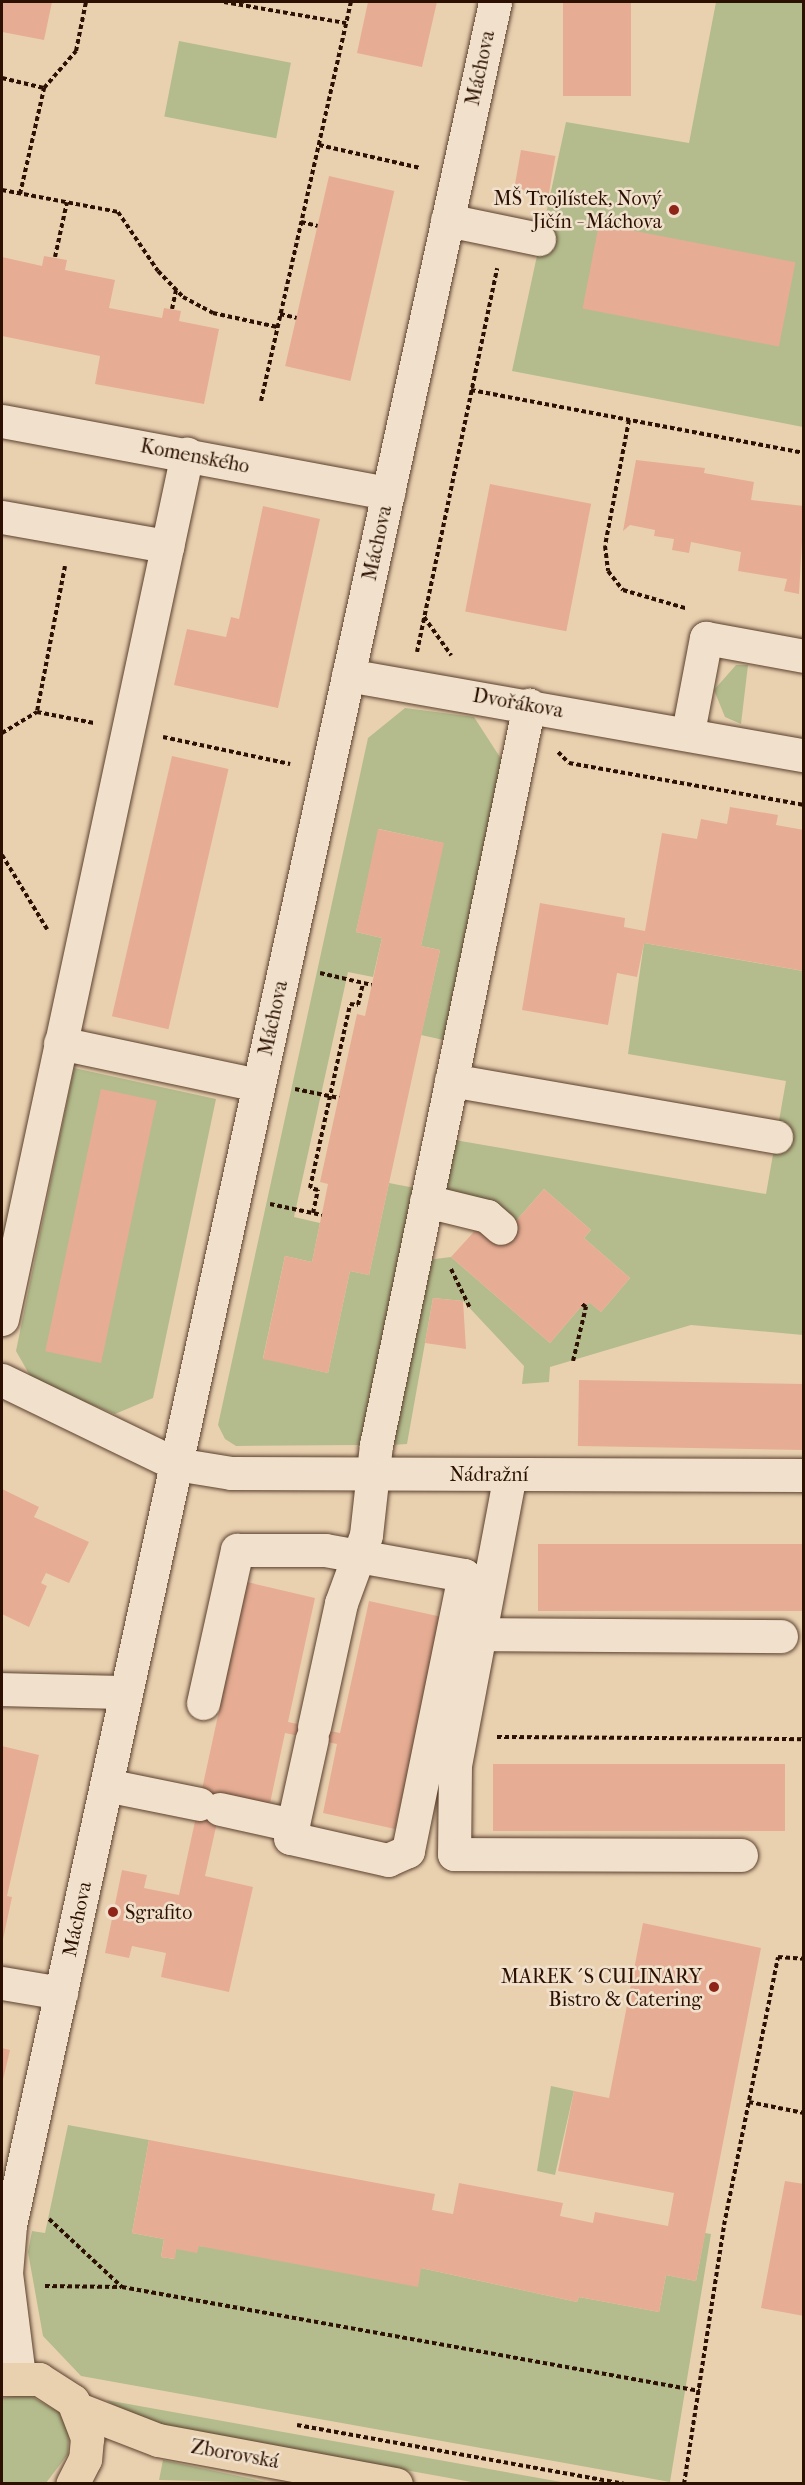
<!DOCTYPE html>
<html>
<head>
<meta charset="utf-8">
<style>
  body { margin:0 }
  #map { position:relative; width:805px; height:2485px; overflow:hidden; background:#e9d1b0; font-family:"IM FELL French Canon",serif }
  div>[style] { position:absolute }
  .green>* { inset:0; background:#b4bc8d; transform-origin:0 0 }
  .building>* { inset:0; background:#e6ad94; transform-origin:0 0 }
  .path>* { height:4px; margin-top:-2px; transform-origin:0; background:repeating-linear-gradient(90deg,#2c1002 0 4.5px,transparent 0 7.5px) }
  .roads { filter:drop-shadow(0 0 2px #5b402e) drop-shadow(0 0 2px #5b402e) }
  .minor>* { height:33px; margin:-16.5px; padding:0 16.5px; transform-origin:16.5px; border-radius:16.5px; background:#f1e1cc }
  .major>* { height:33px; margin:-16.5px; padding:0 16.5px; transform-origin:16.5px; border-radius:16.5px; background:#e9d1b0 }
  .dots>* { width:16px; height:16px; translate:-50% -50%; box-sizing:border-box; border:3px solid #f1e1cc; border-radius:50% }
  span { translate:-50% -50%; white-space:nowrap; text-align:center; line-height:1.15; -webkit-text-stroke:5px #f1e1cc; paint-order:stroke }
  .street-label { font-size:20px; color:#2c1002 }
  .poi-label { font-size:20px; color:#2c1002 }
  .right { translate:-100% -50%; text-align:right }
  .left { translate:0 -50%; text-align:left }
  .frame { position:absolute; inset:0; border:3px solid #2c1002; pointer-events:none }
</style>
</head>
<body>
<div id="map">
  <div class="green">
    <div style="clip-path:polygon(716px 2px,803px 2px,803px 427px,512px 371px,566px 122px,689px 143px)"></div>
    <div style="left:179px;top:41px;width:114px;height:77px;rotate:11deg"></div>
    <div style="clip-path:polygon(736px 665px,748px 665px,741px 724px,725px 717px,714px 690px)"></div>
    <div style="clip-path:polygon(405px 708px,474px 717px,507px 768px,448px 1041px,421px 1035px,440px 950px,421px 946px,443px 843px,379px 829px,356px 932px,382px 938px,373px 977px,348px 972px,294px 1217px,320px 1223px,312px 1262px,285px 1256px,263px 1358px,328px 1373px,350px 1271px,369px 1275px,389px 1183px,415px 1188px,360px 1445px,236px 1446px,225px 1439px,218px 1425px,368px 738px)"></div>
    <div style="clip-path:polygon(644px 943px,803px 971px,803px 1335px,691px 1325px,550px 1367px,549px 1382px,522px 1384px,524px 1366px,463px 1301px,433px 1298px,407px 1444px,392px 1445px,427px 1260px,451px 1257px,550px 1343px,579px 1309px,582px 1296px,601px 1312px,630px 1278px,584px 1238px,591px 1230px,544px 1189px,515px 1222px,439px 1193px,449px 1139px,766px 1194px,786px 1081px,628px 1054px)"></div>
    <div style="clip-path:polygon(74px 1068px,216px 1099px,153px 1398px,115px 1414px,33px 1381px,16px 1351px)"></div>
    <div style="clip-path:polygon(551px 2086px,574px 2091px,555px 2175px,537px 2171px)"></div>
    <div style="clip-path:polygon(68px 2125px,149px 2140px,132px 2233px,164px 2239px,161px 2257px,174px 2259px,176px 2249px,199px 2246px,421px 2268px,577px 2302px,579px 2297px,659px 2312px,666px 2275px,696px 2281px,705px 2233px,711px 2234px,670px 2482px,81px 2376px,43px 2336px,28px 2252px,32px 2231px,45px 2233px)"></div>
    <div style="clip-path:polygon(27px 2394px,59px 2412px,69px 2432px,68px 2454px,46px 2483px,2px 2484px,2px 2398px)"></div>
    <div style="clip-path:polygon(106px 2400px,567px 2483px,477px 2483px,139px 2422px)"></div>
    <div style="clip-path:polygon(163px 2460px,271px 2483px,159px 2480px)"></div>
  </div>
  <div class="building">
    <div style="clip-path:polygon(2px 2px,52px 2px,44px 40px,2px 32px)"></div>
    <div style="clip-path:polygon(368px 2px,437px 2px,422px 67px,357px 53px)"></div>
    <div style="left:563px;top:2px;width:68px;height:94px"></div>
    <div style="left:521px;top:150px;width:35px;height:39px;rotate:10deg"></div>
    <div style="left:329px;top:176px;width:67px;height:195px;rotate:13deg"></div>
    <div style="left:599px;top:224px;width:200px;height:86px;rotate:11deg"></div>
    <div style="clip-path:polygon(44px 256px,67px 260px,65px 270px,115px 280px,109px 308px,162px 318px,164px 308px,181px 311px,179px 321px,219px 329px,204px 404px,95px 384px,100px 356px,2px 336px,2px 257px,42px 266px)"></div>
    <div style="clip-path:polygon(636px 460px,705px 468px,704px 473px,754px 482px,751px 500px,804px 506px,799px 594px,784px 591px,787px 579px,738px 571px,741px 552px,691px 542px,689px 553px,672px 550px,674px 539px,654px 536px,655px 530px,630px 525px,623px 531px)"></div>
    <div style="left:490px;top:484px;width:103px;height:130px;rotate:11deg"></div>
    <div style="clip-path:polygon(263px 506px,320px 519px,278px 708px,174px 685px,187px 629px,226px 637px,231px 617px,239px 619px)"></div>
    <div style="left:172px;top:756px;width:58px;height:267px;rotate:13deg"></div>
    <div style="clip-path:polygon(730px 807px,778px 815px,776px 825px,804px 830px,804px 971px,644px 943px,637px 977px,617px 973px,608px 1025px,522px 1010px,540px 903px,625px 918px,624px 927px,645px 931px,662px 833px,697px 839px,701px 819px,727px 824px)"></div>
    <div style="clip-path:polygon(378px 829px,444px 843px,421px 946px,440px 950px,369px 1275px,350px 1271px,328px 1373px,263px 1359px,285px 1256px,312px 1262px,328px 1184px,320px 1182px,357px 1014px,365px 1016px,382px 938px,356px 932px)"></div>
    <div style="left:101px;top:1089px;width:57px;height:268px;rotate:12deg"></div>
    <div style="clip-path:polygon(544px 1189px,591px 1230px,584px 1238px,630px 1278px,601px 1312px,590px 1303px,579px 1309px,550px 1343px,451px 1257px,481px 1224px,515px 1222px)"></div>
    <div style="clip-path:polygon(433px 1298px,463px 1301px,466px 1349px,425px 1343px)"></div>
    <div style="left:579px;top:1380px;width:225px;height:66px;rotate:1deg"></div>
    <div style="clip-path:polygon(2px 1489px,39px 1507px,34px 1517px,89px 1542px,69px 1583px,46px 1573px,41px 1583px,47px 1586px,29px 1627px,2px 1614px)"></div>
    <div style="left:538px;top:1544px;width:266px;height:67px"></div>
    <div style="clip-path:polygon(247px 1582px,315px 1598px,288px 1722px,340px 1733px,369px 1601px,442px 1617px,395px 1829px,323px 1813px,337px 1744px,285px 1733px,269px 1808px,220px 1809px,205px 1876px,253px 1887px,229px 1992px,161px 1977px,166px 1953px,132px 1946px,129px 1958px,105px 1953px,122px 1870px,147px 1875px,144px 1888px,179px 1895px)"></div>
    <div style="clip-path:polygon(2px 1746px,39px 1755px,7px 1896px,12px 1897px,2px 1944px)"></div>
    <div style="left:493px;top:1764px;width:292px;height:67px"></div>
    <div style="clip-path:polygon(643px 1923px,761px 1948px,696px 2281px,666px 2275px,659px 2312px,579px 2297px,577px 2302px,421px 2268px,418px 2287px,199px 2246px,197px 2253px,176px 2249px,175px 2259px,161px 2257px,164px 2239px,132px 2233px,149px 2140px,435px 2194px,432px 2210px,453px 2214px,459px 2183px,563px 2203px,560px 2216px,593px 2223px,595px 2212px,668px 2226px,674px 2193px,558px 2171px,574px 2091px,609px 2098px)"></div>
    <div style="clip-path:polygon(2px 2048px,10px 2050px,2px 2084px)"></div>
    <div style="clip-path:polygon(785px 2181px,804px 2184px,804px 2316px,761px 2308px)"></div>
  </div>
  <div class="path">
    <div style="left:224px;top:2px;width:124px;rotate:9.8deg"></div>
    <div style="left:2px;top:78px;width:43px;rotate:13.4deg"></div>
    <div style="left:319px;top:145px;width:104px;rotate:12.8deg"></div>
    <div style="left:2px;top:190px;width:118px;rotate:10.7deg"></div>
    <div style="left:118px;top:212px;width:71px;rotate:55.9deg"></div>
    <div style="left:158px;top:271px;width:36px;rotate:46deg"></div>
    <div style="left:183px;top:297px;width:34px;rotate:28deg"></div>
    <div style="left:213px;top:313px;width:66px;rotate:12.3deg"></div>
    <div style="left:20px;top:194px;width:109px;rotate:-77.2deg"></div>
    <div style="left:44px;top:88px;width:49px;rotate:-49.1deg"></div>
    <div style="left:76px;top:51px;width:50px;rotate:-78.5deg"></div>
    <div style="left:301px;top:222px;width:17px;rotate:13deg"></div>
    <div style="left:55px;top:257px;width:56px;rotate:-77.7deg"></div>
    <div style="left:172px;top:309px;width:19px;rotate:-78deg"></div>
    <div style="left:280px;top:314px;width:17px;rotate:13deg"></div>
    <div style="left:471px;top:390px;width:339px;rotate:10.7deg"></div>
    <div style="left:261px;top:401px;width:409px;rotate:-77.3deg"></div>
    <div style="left:629px;top:420px;width:128px;rotate:100.8deg"></div>
    <div style="left:605px;top:546px;width:25px;rotate:83deg"></div>
    <div style="left:608px;top:571px;width:24px;rotate:52deg"></div>
    <div style="left:623px;top:590px;width:65px;rotate:16.2deg"></div>
    <div style="left:65px;top:566px;width:149px;rotate:100.9deg"></div>
    <div style="left:37px;top:712px;width:58px;rotate:10.9deg"></div>
    <div style="left:424px;top:617px;width:47px;rotate:54.6deg"></div>
    <div style="left:417px;top:652px;width:392px;rotate:-78.2deg"></div>
    <div style="left:2px;top:733px;width:41px;rotate:-31deg"></div>
    <div style="left:163px;top:737px;width:130px;rotate:12deg"></div>
    <div style="left:558px;top:752px;width:16px;rotate:45deg"></div>
    <div style="left:569px;top:763px;width:239px;rotate:10.1deg"></div>
    <div style="left:2px;top:855px;width:87px;rotate:58.7deg"></div>
    <div style="left:320px;top:973px;width:53px;rotate:13deg"></div>
    <div style="left:295px;top:1089px;width:45px;rotate:11.6deg"></div>
    <div style="left:270px;top:1204px;width:53px;rotate:11.9deg"></div>
    <div style="left:313px;top:1213px;width:24px;rotate:-78deg"></div>
    <div style="left:318px;top:1190px;width:8px;rotate:-166deg"></div>
    <div style="left:310px;top:1188px;width:188px;rotate:-77.7deg"></div>
    <div style="left:350px;top:1004px;width:8px;rotate:7deg"></div>
    <div style="left:358px;top:1005px;width:22px;rotate:-77deg"></div>
    <div style="left:451px;top:1269px;width:43px;rotate:64deg"></div>
    <div style="left:573px;top:1361px;width:56px;rotate:-76.5deg"></div>
    <div style="left:586px;top:1307px;width:5px;rotate:-143deg"></div>
    <div style="left:497px;top:1737px;width:307px;rotate:0.4deg"></div>
    <div style="left:749px;top:2102px;width:56px;rotate:11.3deg"></div>
    <div style="left:49px;top:2219px;width:100px;rotate:43deg"></div>
    <div style="left:122px;top:2287px;width:587px;rotate:10.2deg"></div>
    <div style="left:45px;top:2286px;width:76px;rotate:0.8deg"></div>
    <div style="left:297px;top:2425px;width:332px;rotate:10.2deg"></div>
    <div style="left:684px;top:2484px;width:262px;rotate:-81.2deg"></div>
    <div style="left:724px;top:2225px;width:273px;rotate:-78.6deg"></div>
    <div style="left:778px;top:1957px;width:26px;rotate:4deg"></div>
  </div>
  <div class="roads">
    <div class="minor">
      <div style="left:447px;top:220px;width:94px;rotate:11.7deg"></div>
      <div style="left:2px;top:421px;width:393px;rotate:10.6deg"></div>
      <div style="left:2px;top:517px;width:168px;rotate:10deg"></div>
      <div style="left:348px;top:675px;width:463px;rotate:10deg"></div>
      <div style="left:688px;top:732px;width:96px;rotate:-79.2deg"></div>
      <div style="left:706px;top:638px;width:100px;rotate:10.4deg"></div>
      <div style="left:60px;top:1043px;width:202px;rotate:12deg"></div>
      <div style="left:451px;top:1080px;width:330px;rotate:9.9deg"></div>
      <div style="left:426px;top:1201px;width:63px;rotate:13.8deg"></div>
      <div style="left:487px;top:1216px;width:18px;rotate:41deg"></div>
      <div style="left:2px;top:1319px;width:885px;rotate:-77.93deg"></div>
      <div style="left:2px;top:1380px;width:193px;rotate:25.8deg"></div>
      <div style="left:176px;top:1464px;width:56px;rotate:9.3deg"></div>
      <div style="left:231px;top:1473px;width:573px;rotate:0.2deg"></div>
      <div style="left:510px;top:1474px;width:295px;rotate:100.7deg"></div>
      <div style="left:455px;top:1764px;width:90px;rotate:90.6deg"></div>
      <div style="left:454px;top:1854px;width:287px;rotate:0.2deg"></div>
      <div style="left:479px;top:1634px;width:302px;rotate:0.4deg"></div>
      <div style="left:2px;top:1689px;width:124px;rotate:1.4deg"></div>
      <div style="left:203px;top:1703px;width:157px;rotate:-77.5deg"></div>
      <div style="left:237px;top:1550px;width:88px"></div>
      <div style="left:325px;top:1550px;width:141px;rotate:10.2deg"></div>
      <div style="left:464px;top:1575px;width:282px;rotate:101.5deg"></div>
      <div style="left:408px;top:1851px;width:22px;rotate:156deg"></div>
      <div style="left:388px;top:1860px;width:100px;rotate:-167.3deg"></div>
      <div style="left:290px;top:1838px;width:102px;rotate:-77.6deg"></div>
      <div style="left:314px;top:1727px;width:127px;rotate:-77.7deg"></div>
      <div style="left:341px;top:1603px;width:72px;rotate:-69.8deg"></div>
      <div style="left:366px;top:1535px;width:91px;rotate:-83.7deg"></div>
      <div style="left:376px;top:1445px;width:756px;rotate:-78.32deg"></div>
      <div style="left:106px;top:1785px;width:95px;rotate:11.5deg"></div>
      <div style="left:220px;top:1809px;width:75px;rotate:12.4deg"></div>
      <div style="left:2px;top:1983px;width:60px;rotate:9.6deg"></div>
      <div style="left:19px;top:2376px;width:104px;rotate:-97.2deg"></div>
      <div style="left:6px;top:2273px;width:48px;rotate:-85.2deg"></div>
      <div style="left:10px;top:2225px;width:2275px;rotate:-77.69deg"></div>
    </div>
    <div class="major">
      <div style="left:2px;top:2379px;width:37px"></div>
      <div style="left:39px;top:2379px;width:40px;rotate:32.9deg"></div>
      <div style="left:73px;top:2401px;width:40px;rotate:69deg"></div>
      <div style="left:87px;top:2438px;width:21px;rotate:95deg"></div>
      <div style="left:85px;top:2459px;width:28px;rotate:117deg"></div>
      <div style="left:78px;top:2409px;width:86px;rotate:21.2deg"></div>
      <div style="left:158px;top:2440px;width:242px;rotate:10.5deg"></div>
    </div>
  </div>
  <div class="dots">
    <div style="left:674px;top:210px;background:#8f2418"></div>
    <div style="left:113px;top:1912px;background:#8f2418"></div>
    <div style="left:714px;top:1987px;background:#8f2418"></div>
  </div>
  <div class="street-label">
    <span style="left:480px;top:68px;rotate:-78deg">Máchova</span>
    <span style="left:195px;top:456px;rotate:11deg">Komenského</span>
    <span style="left:377px;top:543px;rotate:-78deg">Máchova</span>
    <span style="left:518px;top:703px;rotate:10deg">Dvořákova</span>
    <span style="left:273px;top:1018px;rotate:-78deg">Máchova</span>
    <span style="left:489px;top:1474px">Nádražní</span>
    <span style="left:77px;top:1919px;rotate:-78deg">Máchova</span>
    <span style="left:235px;top:2454px;rotate:10deg">Zborovská</span>
  </div>
  <div class="poi-label">
    <span class="right" style="left:662px;top:210px">MŠ Trojlístek, Nový<br>Jičín - Máchova</span>
    <span class="left" style="left:125px;top:1912px">Sgrafito</span>
    <span class="right" style="left:702px;top:1988px">MAREK´S CULINARY<br>Bistro &amp; Catering</span>
  </div>
  <div class="frame"></div>
</div>
</body>
</html>
